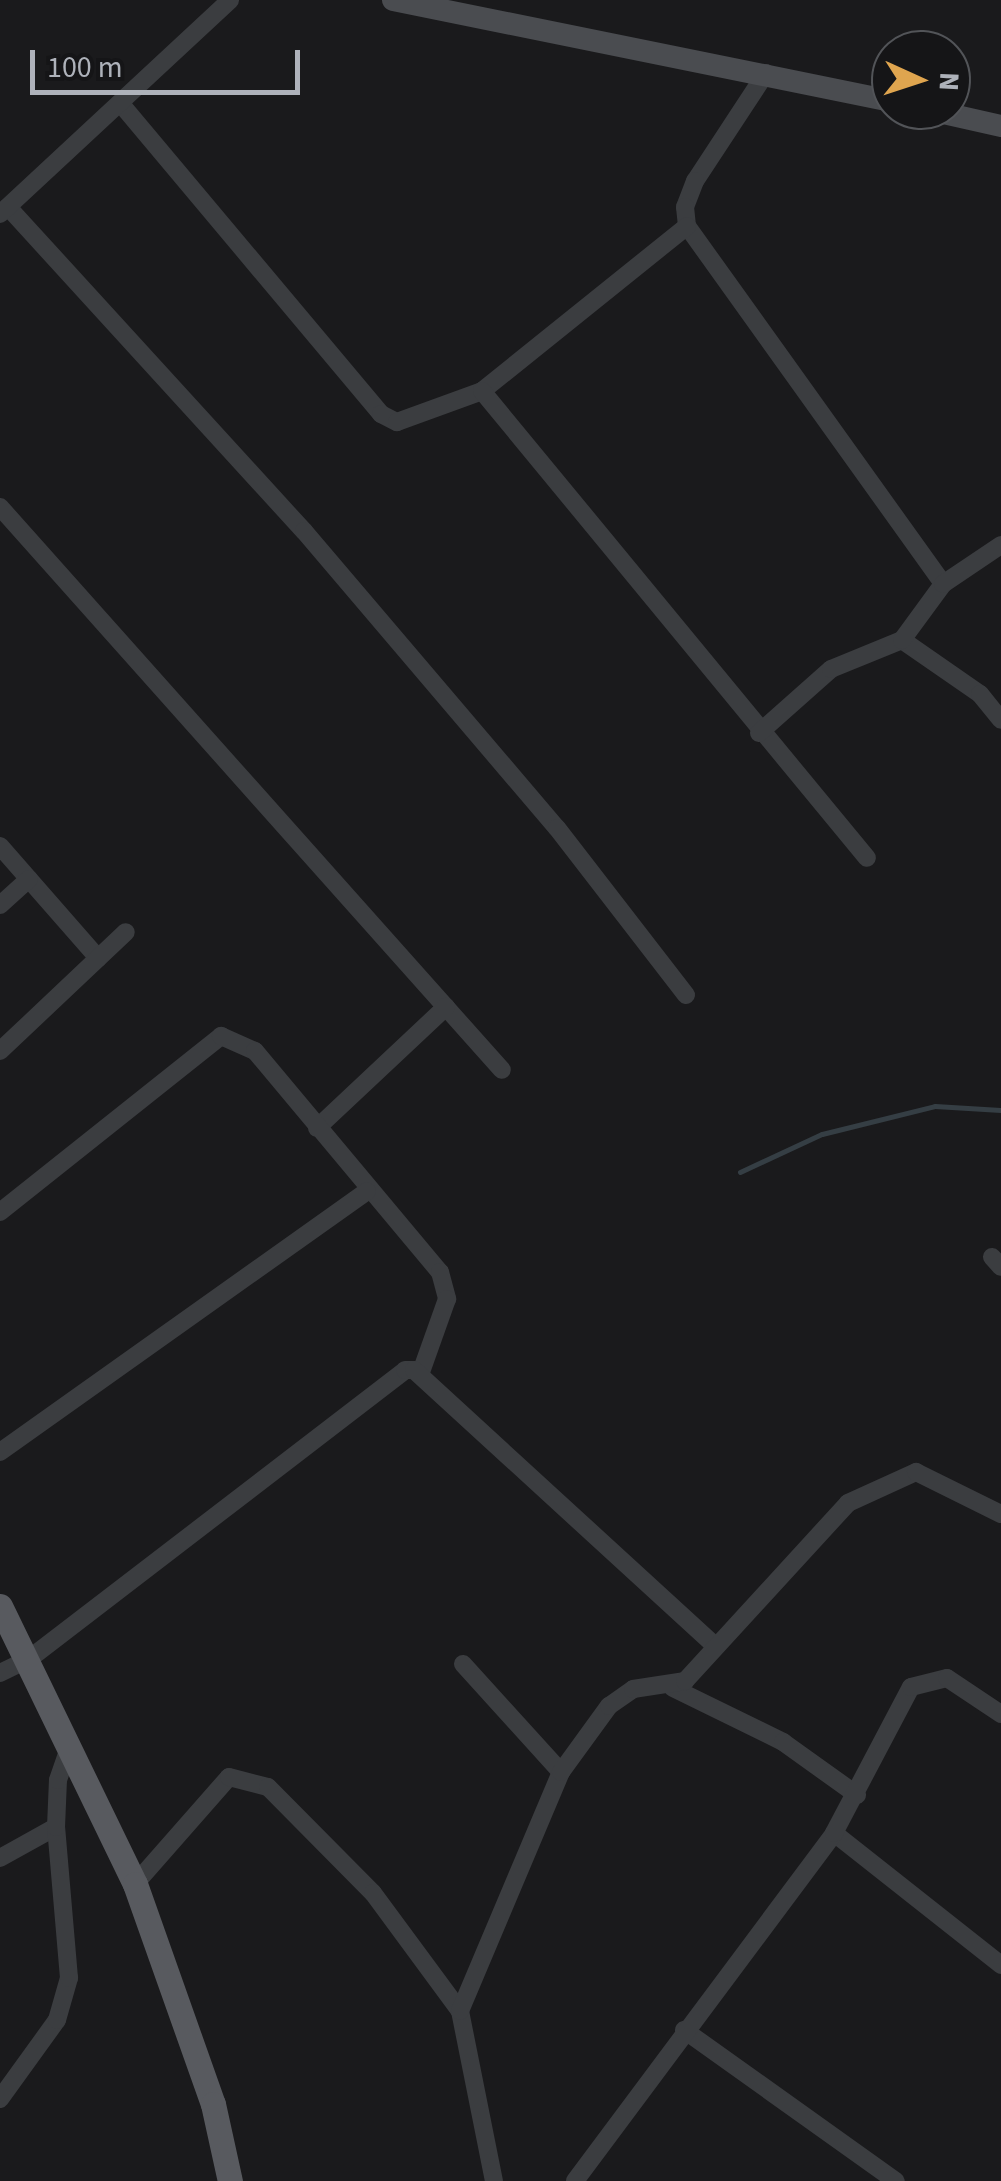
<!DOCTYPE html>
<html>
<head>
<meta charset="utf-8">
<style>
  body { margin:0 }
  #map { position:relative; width:1001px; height:2181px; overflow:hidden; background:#1a1a1c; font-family:"Source Sans 3",sans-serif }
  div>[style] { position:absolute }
  .stream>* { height:5px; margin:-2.5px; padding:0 2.5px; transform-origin:2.5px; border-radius:2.5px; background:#353e44 }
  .street>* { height:18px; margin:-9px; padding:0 9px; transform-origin:9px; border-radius:9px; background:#3b3d40 }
  .secondary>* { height:22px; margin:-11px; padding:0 11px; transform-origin:11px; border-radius:11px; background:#4a4c50 }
  .primary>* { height:25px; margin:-12.5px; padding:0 12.5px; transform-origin:12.5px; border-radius:12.5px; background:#585a5f }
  span { translate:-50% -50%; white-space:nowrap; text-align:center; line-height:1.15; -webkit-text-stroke:8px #151517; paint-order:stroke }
  .north { position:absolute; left:871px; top:30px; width:100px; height:100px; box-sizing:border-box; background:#151517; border:2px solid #525458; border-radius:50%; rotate:93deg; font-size:28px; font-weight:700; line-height:40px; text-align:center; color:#aeb2ba }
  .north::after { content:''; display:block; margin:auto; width:35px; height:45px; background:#dfa54f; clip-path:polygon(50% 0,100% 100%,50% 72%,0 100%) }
  .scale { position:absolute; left:30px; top:50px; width:270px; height:45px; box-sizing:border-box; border:5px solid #aeb2ba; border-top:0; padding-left:12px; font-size:30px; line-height:35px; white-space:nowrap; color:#aeb2ba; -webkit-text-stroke:8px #151517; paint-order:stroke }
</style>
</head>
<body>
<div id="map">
  <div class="stream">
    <div style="left:740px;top:1172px;width:90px;rotate:-24.9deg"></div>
    <div style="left:822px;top:1134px;width:116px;rotate:-13.9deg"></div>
    <div style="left:935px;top:1106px;width:66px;rotate:3.5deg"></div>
  </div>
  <div class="street">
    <div style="left:766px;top:73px;width:129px;rotate:123.3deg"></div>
    <div style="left:695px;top:181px;width:28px;rotate:111deg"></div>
    <div style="left:685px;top:207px;width:19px;rotate:84deg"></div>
    <div style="left:687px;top:226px;width:440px;rotate:54.4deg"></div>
    <div style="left:121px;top:104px;width:405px;rotate:50deg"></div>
    <div style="left:381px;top:414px;width:18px;rotate:27deg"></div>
    <div style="left:397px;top:422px;width:90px;rotate:-20deg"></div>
    <div style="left:482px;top:391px;width:263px;rotate:-38.8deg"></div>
    <div style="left:8px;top:207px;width:439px;rotate:47.6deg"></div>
    <div style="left:304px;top:531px;width:390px;rotate:49.6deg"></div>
    <div style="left:557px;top:828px;width:211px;rotate:52.3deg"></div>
    <div style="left:0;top:214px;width:314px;rotate:-42.9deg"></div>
    <div style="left:482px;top:391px;width:605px;rotate:50.5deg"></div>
    <div style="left:0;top:507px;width:754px;rotate:48.28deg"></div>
    <div style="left:902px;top:640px;width:95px;rotate:34.7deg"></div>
    <div style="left:980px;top:694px;width:33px;rotate:51deg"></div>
    <div style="left:759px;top:733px;width:96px;rotate:-41.6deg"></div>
    <div style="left:831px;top:669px;width:77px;rotate:-22.2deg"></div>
    <div style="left:902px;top:640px;width:69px;rotate:-53.8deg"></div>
    <div style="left:943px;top:584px;width:70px;rotate:-33.9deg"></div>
    <div style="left:0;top:846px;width:149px;rotate:48.8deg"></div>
    <div style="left:0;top:905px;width:39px;rotate:-42deg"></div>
    <div style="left:0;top:1051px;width:173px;rotate:-43.4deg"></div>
    <div style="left:317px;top:1128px;width:177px;rotate:-43.2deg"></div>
    <div style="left:0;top:1212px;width:283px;rotate:-38.5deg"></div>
    <div style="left:221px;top:1036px;width:37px;rotate:24deg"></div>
    <div style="left:255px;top:1051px;width:288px;rotate:50.1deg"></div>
    <div style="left:440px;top:1272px;width:28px;rotate:75deg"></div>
    <div style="left:447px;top:1299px;width:77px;rotate:109.6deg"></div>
    <div style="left:992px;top:1257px;width:13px;rotate:48deg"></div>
    <div style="left:0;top:1452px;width:450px;rotate:-35.4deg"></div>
    <div style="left:463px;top:1664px;width:146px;rotate:47.8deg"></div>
    <div style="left:0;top:1673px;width:32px;rotate:-26deg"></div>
    <div style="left:29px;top:1659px;width:474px;rotate:-37.5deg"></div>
    <div style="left:405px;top:1370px;width:9px"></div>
    <div style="left:414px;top:1370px;width:407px;rotate:42.5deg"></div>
    <div style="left:673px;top:1688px;width:123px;rotate:26.1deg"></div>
    <div style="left:783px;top:1742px;width:91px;rotate:35.6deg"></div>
    <div style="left:834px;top:1833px;width:213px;rotate:38.3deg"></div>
    <div style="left:0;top:1858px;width:64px;rotate:-29deg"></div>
    <div style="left:135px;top:1884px;width:142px;rotate:-48.7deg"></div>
    <div style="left:229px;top:1777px;width:40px;rotate:14.4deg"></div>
    <div style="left:268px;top:1787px;width:149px;rotate:45.3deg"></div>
    <div style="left:373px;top:1893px;width:147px;rotate:53.6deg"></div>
    <div style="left:460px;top:2011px;width:173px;rotate:78.7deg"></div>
    <div style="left:460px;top:2011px;width:259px;rotate:-67.1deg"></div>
    <div style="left:561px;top:1772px;width:82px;rotate:-54deg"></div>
    <div style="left:609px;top:1706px;width:29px;rotate:-35deg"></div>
    <div style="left:633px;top:1689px;width:53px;rotate:-8.7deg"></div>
    <div style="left:685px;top:1681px;width:241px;rotate:-47.5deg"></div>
    <div style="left:848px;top:1503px;width:75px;rotate:-24.5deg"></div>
    <div style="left:916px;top:1472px;width:95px;rotate:26.3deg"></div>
    <div style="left:684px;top:2030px;width:260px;rotate:35.5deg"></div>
    <div style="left:0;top:2099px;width:97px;rotate:-54.2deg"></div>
    <div style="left:57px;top:2020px;width:44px;rotate:-74.1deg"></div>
    <div style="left:69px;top:1978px;width:152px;rotate:-94.9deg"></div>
    <div style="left:56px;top:1827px;width:47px;rotate:-87.6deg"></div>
    <div style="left:58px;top:1780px;width:36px;rotate:-71deg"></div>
    <div style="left:575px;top:2181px;width:434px;rotate:-53.3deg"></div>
    <div style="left:834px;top:1833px;width:165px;rotate:-62.2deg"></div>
    <div style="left:911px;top:1687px;width:37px;rotate:-14deg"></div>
    <div style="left:947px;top:1678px;width:65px;rotate:33.7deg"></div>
  </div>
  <div class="secondary">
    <div style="left:393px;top:0;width:508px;rotate:11.46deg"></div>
    <div style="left:930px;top:110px;width:73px;rotate:12.7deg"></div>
  </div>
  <div class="primary">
    <div style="left:0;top:1606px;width:309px;rotate:64.1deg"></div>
    <div style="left:135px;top:1884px;width:233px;rotate:70.5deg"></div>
    <div style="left:213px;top:2104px;width:79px;rotate:77.6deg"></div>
  </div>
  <div class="north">N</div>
  <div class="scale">100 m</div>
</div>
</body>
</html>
